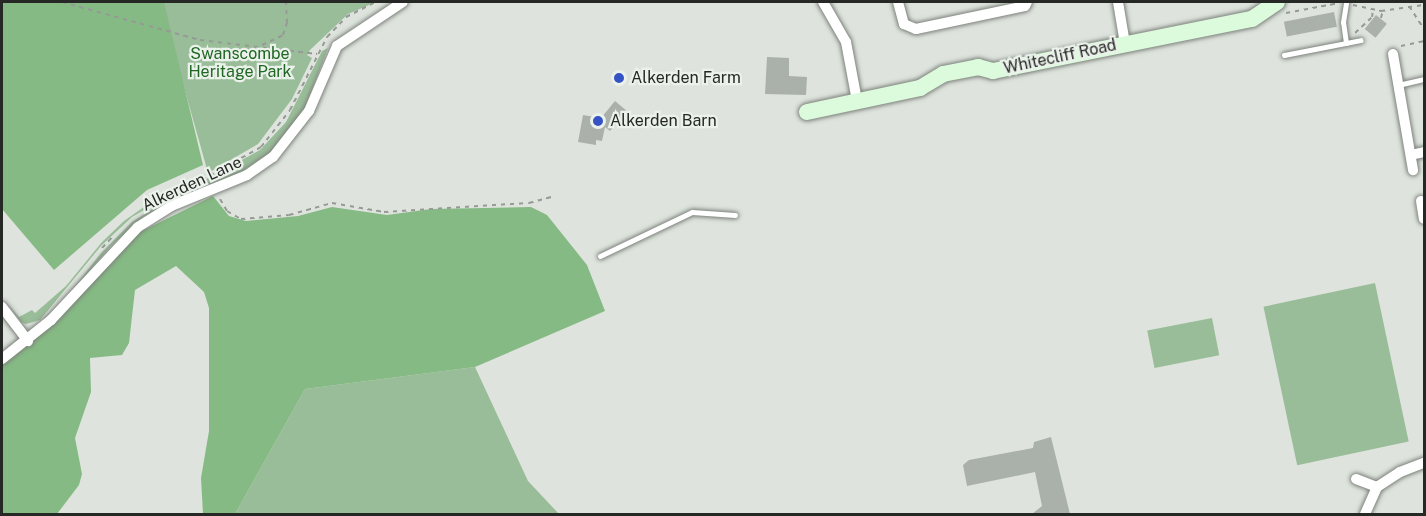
<!DOCTYPE html>
<html>
<head>
<meta charset="utf-8">
<style>
  body { margin:0 }
  #map { position:relative; width:1426px; height:516px; overflow:hidden; background:#dee4dd; font-family:"Public Sans",sans-serif }
  div>[style] { position:absolute }
  .green>* { inset:0; background:#9abd99; transform-origin:0 0 }
  .forest>* { inset:0; background:#86ba84 }
  .building>* { inset:0; background:#aab0aa; transform-origin:0 0 }
  .path>* { height:2px; margin-top:-1px; transform-origin:0; background:repeating-linear-gradient(90deg,#969a95 0 4.5px,transparent 0 9px) }
  .roads { filter:drop-shadow(0 0 2px #7d827c) drop-shadow(0 0 2px #7d827c) }
  .lane>* { height:5px; margin:-2.5px; padding:0 2.5px; transform-origin:2.5px; border-radius:2.5px; background:#fff }
  .street>* { height:10px; margin:-5px; padding:0 5px; transform-origin:5px; border-radius:5px; background:#fff }
  .secondary>* { height:16px; margin:-8px; padding:0 8px; transform-origin:8px; border-radius:8px; background:#dcfadc }
  .dots>* { width:16px; height:16px; translate:-50% -50%; box-sizing:border-box; border:3px solid #ebf1eb; border-radius:50% }
  span { translate:-50% -50%; white-space:nowrap; text-align:center; line-height:1.15; -webkit-text-stroke:4.5px #ebf1eb; paint-order:stroke }
  .park-label { font-size:16px; color:#1f6722 }
  .street-label { font-size:16px; color:#262826 }
  .poi-label { font-size:16px; color:#262826 }
  .left { translate:0 -50%; text-align:left }
  .frame { position:absolute; inset:0; border:3px solid #262826; pointer-events:none }
</style>
</head>
<body>
<div id="map">
  <div class="green">
    <div style="clip-path:polygon(164px 2px,376px 2px,348px 14px,310px 50px,307px 55px,312px 58px,292px 99px,258px 144px,132px 217px,101px 246px,40px 320px,26px 324px,21px 322px,8px 304px,19px 317px,32px 310px,35px 313px,66px 286px,102px 242px,124px 221px,151px 202px,208px 173px,163px 12px)"></div>
    <div style="clip-path:polygon(328px 48px,305px 108px,271px 152px,241px 172px,172px 200px,143px 217px,112px 245px,69px 294px,101px 253px,132px 222px,167px 200px,260px 150px,286px 122px,322px 51px)"></div>
    <div style="left:1375px;top:283px;width:162px;height:114px;rotate:78deg"></div>
    <div style="left:1212px;top:318px;width:38px;height:66px;rotate:79deg"></div>
    <div style="clip-path:polygon(475px 367px,528px 481px,559px 514px,235px 514px,305px 389px)"></div>
  </div>
  <div class="forest">
    <div style="clip-path:polygon(2px 2px,164px 2px,203px 165px,147px 190px,54px 270px,2px 209px)"></div>
    <div style="clip-path:polygon(213px 196px,229px 216px,246px 221px,298px 216px,332px 207px,387px 215px,431px 209px,531px 207px,547px 215px,587px 265px,605px 311px,475px 367px,305px 389px,235px 514px,203px 514px,201px 478px,209px 431px,209px 308px,204px 292px,176px 266px,135px 290px,129px 343px,122px 355px,90px 358px,91px 392px,75px 438px,82px 474px,79px 485px,57px 514px,2px 514px,2px 365px,46px 329px,136px 234px)"></div>
  </div>
  <div class="building">
    <div style="left:1334px;top:12px;width:15px;height:51px;rotate:79deg"></div>
    <div style="left:1376px;top:15px;width:14px;height:18px;rotate:39deg"></div>
    <div style="clip-path:polygon(767px 57px,789px 58px,789px 76px,807px 77px,806px 95px,765px 94px)"></div>
    <div style="clip-path:polygon(615px 101px,627px 111px,610px 131px,605px 127px,602px 141px,596px 140px,596px 145px,578px 142px,583px 115px,601px 118px)"></div>
    <div style="clip-path:polygon(1051px 437px,1070px 514px,1032px 514px,1042px 506px,1035px 472px,967px 486px,963px 465px,969px 460px,1033px 448px,1034px 442px)"></div>
  </div>
  <div class="path">
    <div style="left:62px;top:2px;width:143px;rotate:15.4deg"></div>
    <div style="left:200px;top:40px;width:118px;rotate:6.8deg"></div>
    <div style="left:1353px;top:5px;width:29px;rotate:12deg"></div>
    <div style="left:1381px;top:11px;width:43px;rotate:-7.9deg"></div>
    <div style="left:1409px;top:6px;width:27px;rotate:57deg"></div>
    <div style="left:1286px;top:13px;width:54px;rotate:-10.7deg"></div>
    <div style="left:1381px;top:18px;width:8px;rotate:-76deg"></div>
    <div style="left:1355px;top:33px;width:23px;rotate:-43deg"></div>
    <div style="left:1372px;top:17px;width:6px;rotate:-81deg"></div>
    <div style="left:262px;top:45px;width:23px;rotate:-25deg"></div>
    <div style="left:283px;top:35px;width:13px;rotate:-72deg"></div>
    <div style="left:287px;top:23px;width:21px;rotate:-93deg"></div>
    <div style="left:1401px;top:46px;width:24px;rotate:-12deg"></div>
    <div style="left:194px;top:184px;width:77px;rotate:-28.9deg"></div>
    <div style="left:261px;top:147px;width:47px;rotate:-51.9deg"></div>
    <div style="left:290px;top:110px;width:82px;rotate:-63.1deg"></div>
    <div style="left:327px;top:37px;width:28px;rotate:-46deg"></div>
    <div style="left:346px;top:17px;width:34px;rotate:-27deg"></div>
    <div style="left:220px;top:199px;width:14px;rotate:60deg"></div>
    <div style="left:227px;top:211px;width:16px;rotate:30deg"></div>
    <div style="left:241px;top:219px;width:48px;rotate:-4.8deg"></div>
    <div style="left:289px;top:215px;width:45px;rotate:-15.6deg"></div>
    <div style="left:332px;top:203px;width:53px;rotate:9.8deg"></div>
    <div style="left:384px;top:212px;width:145px;rotate:-3.6deg"></div>
    <div style="left:529px;top:203px;width:24px;rotate:-15deg"></div>
    <div style="left:102px;top:248px;width:18px;rotate:-47deg"></div>
  </div>
  <div class="roads">
    <div class="lane">
      <div style="left:1346px;top:43px;width:21px;rotate:-98deg"></div>
      <div style="left:1343px;top:22px;width:20px;rotate:-81deg"></div>
      <div style="left:1284px;top:55px;width:78px;rotate:-11deg"></div>
      <div style="left:1398px;top:85px;width:27px;rotate:-13deg"></div>
      <div style="left:600px;top:256px;width:102px;rotate:-25.6deg"></div>
      <div style="left:692px;top:212px;width:43px;rotate:4deg"></div>
    </div>
    <div class="street">
      <div style="left:823px;top:2px;width:46px;rotate:60.1deg"></div>
      <div style="left:846px;top:42px;width:60px;rotate:79.4deg"></div>
      <div style="left:898px;top:2px;width:23px;rotate:75deg"></div>
      <div style="left:904px;top:24px;width:13px;rotate:23deg"></div>
      <div style="left:916px;top:29px;width:111px;rotate:-11.9deg"></div>
      <div style="left:1025px;top:6px;width:4px;rotate:-63deg"></div>
      <div style="left:1118px;top:2px;width:43px;rotate:80.5deg"></div>
      <div style="left:1393px;top:54px;width:118px;rotate:80.2deg"></div>
      <div style="left:1411px;top:155px;width:13px;rotate:-13deg"></div>
      <div style="left:1421px;top:201px;width:18px;rotate:81deg"></div>
      <div style="left:2px;top:307px;width:43px;rotate:52.6deg"></div>
      <div style="left:2px;top:359px;width:63px;rotate:-38.5deg"></div>
      <div style="left:51px;top:320px;width:127px;rotate:-46.9deg"></div>
      <div style="left:138px;top:227px;width:39px;rotate:-32deg"></div>
      <div style="left:171px;top:206px;width:82px;rotate:-22.2deg"></div>
      <div style="left:247px;top:175px;width:32px;rotate:-35deg"></div>
      <div style="left:273px;top:157px;width:58px;rotate:-52deg"></div>
      <div style="left:309px;top:111px;width:71px;rotate:-66.7deg"></div>
      <div style="left:337px;top:46px;width:79px;rotate:-33.7deg"></div>
      <div style="left:1356px;top:479px;width:22px;rotate:21deg"></div>
      <div style="left:1377px;top:487px;width:27px;rotate:-33deg"></div>
      <div style="left:1400px;top:472px;width:26px;rotate:-21deg"></div>
      <div style="left:1365px;top:514px;width:30px;rotate:-66deg"></div>
    </div>
    <div class="secondary">
      <div style="left:807px;top:112px;width:116px;rotate:-12deg"></div>
      <div style="left:920px;top:88px;width:27px;rotate:-31deg"></div>
      <div style="left:943px;top:74px;width:36px;rotate:-11deg"></div>
      <div style="left:978px;top:67px;width:16px;rotate:15deg"></div>
      <div style="left:993px;top:71px;width:264px;rotate:-11.4deg"></div>
      <div style="left:1252px;top:19px;width:30px;rotate:-34deg"></div>
    </div>
  </div>
  <div class="dots">
    <div style="left:619px;top:78px;background:#3553c5"></div>
    <div style="left:598px;top:121px;background:#3553c5"></div>
  </div>
  <div class="park-label">
    <span style="left:240px;top:63px">Swanscombe<br>Heritage Park</span>
  </div>
  <div class="street-label">
    <span style="left:1060px;top:57px;rotate:-12deg">Whitecliff Road</span>
    <span style="left:192px;top:184px;rotate:-25deg">Alkerden Lane</span>
  </div>
  <div class="poi-label">
    <span class="left" style="left:631px;top:78px">Alkerden Farm</span>
    <span class="left" style="left:610px;top:121px">Alkerden Barn</span>
  </div>
  <div class="frame"></div>
</div>
</body>
</html>
